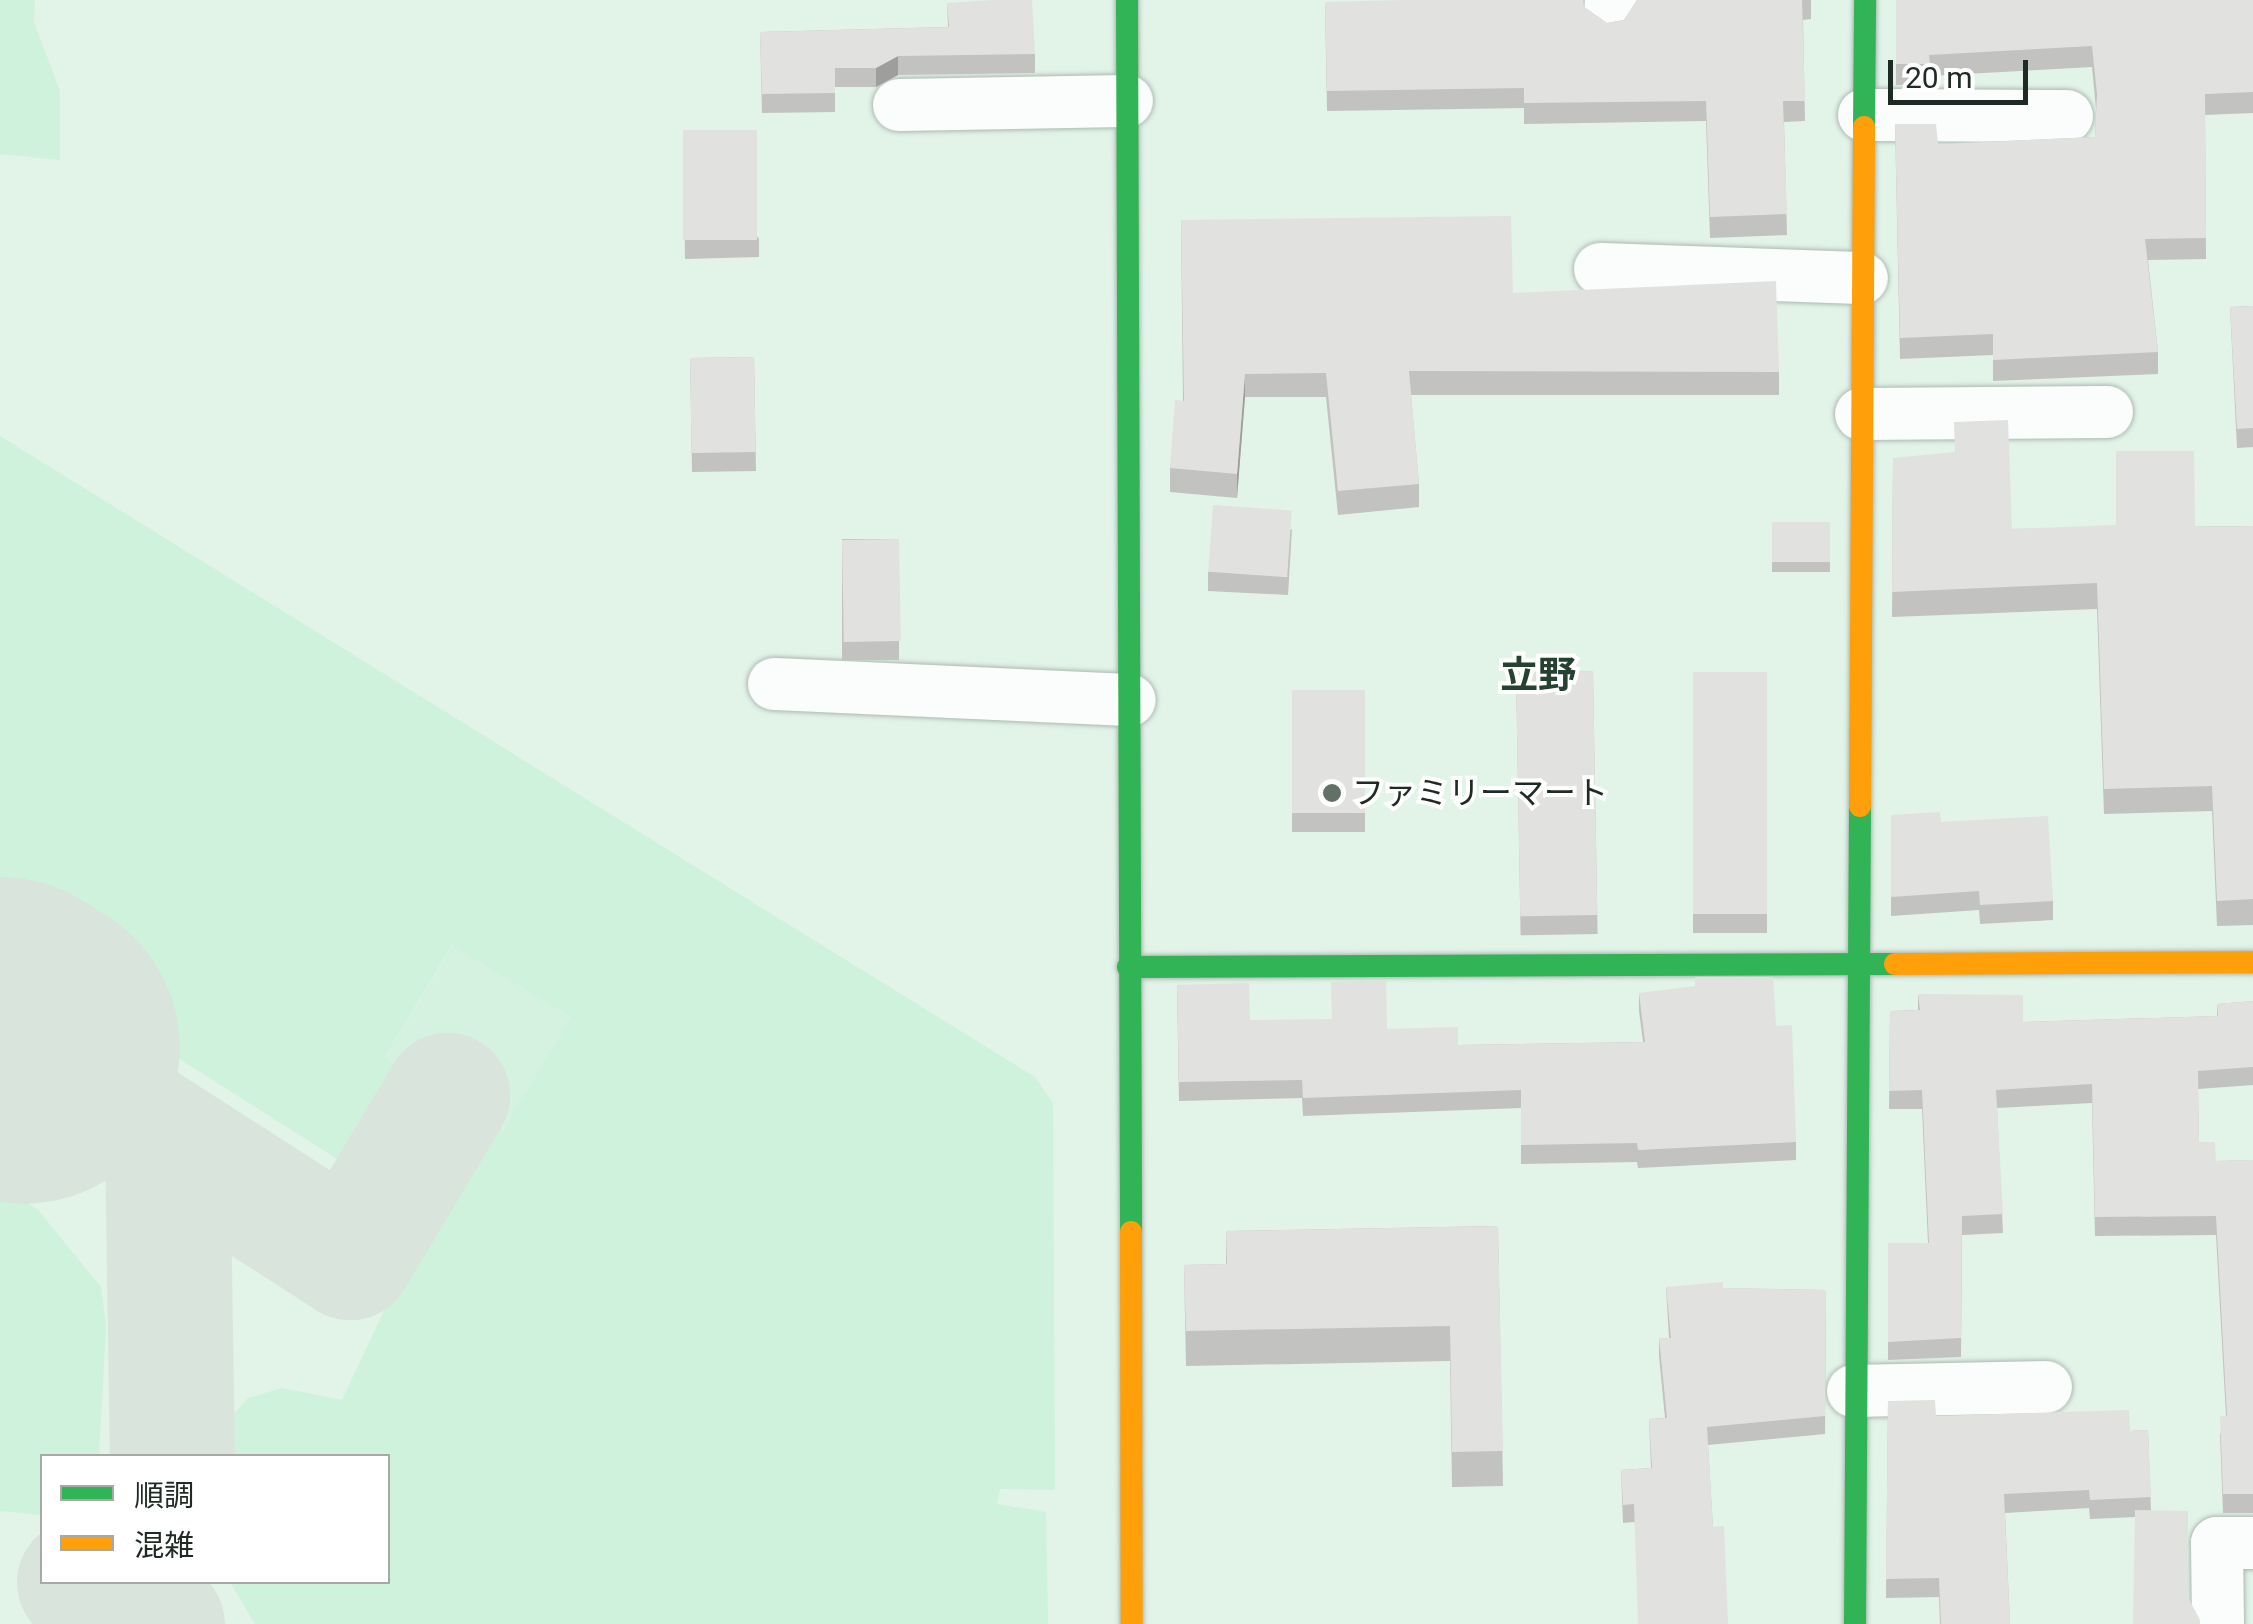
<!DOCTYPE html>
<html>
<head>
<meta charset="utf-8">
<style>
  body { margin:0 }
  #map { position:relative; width:2253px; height:1624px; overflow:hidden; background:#e2f3e8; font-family:Roboto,"Noto Sans JP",sans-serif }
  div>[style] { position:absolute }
  .built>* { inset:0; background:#d4f2df; transform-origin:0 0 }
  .green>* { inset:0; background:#cef2db }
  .taxiway>* { height:125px; margin:-62.5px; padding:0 62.5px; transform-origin:62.5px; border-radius:62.5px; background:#d8e4dc }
  .runway>* { height:312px; margin:-156px; padding:0 156px; transform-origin:156px; border-radius:156px; background:#d8e4dc }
  .roads { filter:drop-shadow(0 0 2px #adbab2) drop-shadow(0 0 2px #adbab2) }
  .street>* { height:52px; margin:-26px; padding:0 26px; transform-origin:26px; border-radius:26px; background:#fbfdfc }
  .fast>* { height:22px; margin:-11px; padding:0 11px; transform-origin:11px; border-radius:11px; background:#30b455 }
  .slow>* { height:22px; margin:-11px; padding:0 11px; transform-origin:11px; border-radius:11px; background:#ff9f0a }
  .wall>* { inset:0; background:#c2c2c0; transform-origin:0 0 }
  .shaded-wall>* { inset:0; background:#9e9e9c }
  .building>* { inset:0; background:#e1e1df; transform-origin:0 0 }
  .dots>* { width:28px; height:28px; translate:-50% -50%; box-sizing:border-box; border:5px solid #fff; border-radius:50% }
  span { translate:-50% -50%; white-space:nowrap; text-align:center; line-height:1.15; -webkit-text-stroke:8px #fff; paint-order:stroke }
  .poi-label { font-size:32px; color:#1e2a23 }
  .left { translate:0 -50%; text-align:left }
  .quarter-label { font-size:38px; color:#254131; font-weight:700 }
  .legend { position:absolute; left:40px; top:1454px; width:350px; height:130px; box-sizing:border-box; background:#fff; border:2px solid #a5aaa7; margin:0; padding:12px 18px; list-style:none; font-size:30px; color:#1e2a23 }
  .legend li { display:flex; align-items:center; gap:20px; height:50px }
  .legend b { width:50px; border:2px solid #a5aaa7 }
  .scale { position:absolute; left:1888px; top:60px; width:140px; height:45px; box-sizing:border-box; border:5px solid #1e2a23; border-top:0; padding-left:12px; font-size:30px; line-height:35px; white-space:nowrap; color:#1e2a23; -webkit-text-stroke:8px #fff; paint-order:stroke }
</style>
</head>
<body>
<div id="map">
  <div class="built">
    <div style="left:453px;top:945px;width:140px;height:131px;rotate:31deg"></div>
  </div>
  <div class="green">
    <div style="clip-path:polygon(0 0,35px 0,34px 22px,60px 91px,60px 160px,0 154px)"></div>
    <div style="clip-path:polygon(0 436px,1035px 1077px,1053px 1103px,1055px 1490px,1000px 1489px,997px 1504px,1046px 1512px,1048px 1624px,255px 1624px,230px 1582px,388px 1582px,388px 1456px,218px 1456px,230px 1418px,248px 1398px,282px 1388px,342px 1400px,426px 1221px,487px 1119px,504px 1130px,572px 1017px,452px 945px,385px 1057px,396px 1064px,342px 1162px,0 945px)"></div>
    <div style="clip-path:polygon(0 1186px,38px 1210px,101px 1287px,106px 1326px,99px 1456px,42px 1456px,42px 1515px,0 1511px)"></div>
  </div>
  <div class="taxiway">
    <div style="left:24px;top:1048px;width:387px;rotate:32.7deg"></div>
    <div style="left:350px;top:1257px;width:189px;rotate:-59.1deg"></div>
    <div style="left:167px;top:1142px;width:314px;rotate:89.1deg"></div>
    <div style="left:79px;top:1582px;width:93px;rotate:26.8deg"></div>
  </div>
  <div class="runway">
    <div style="left:0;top:1033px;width:28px;rotate:32deg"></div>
  </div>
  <div class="roads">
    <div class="street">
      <div style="left:1610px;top:14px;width:14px;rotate:-86deg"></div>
      <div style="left:899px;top:105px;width:228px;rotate:-1deg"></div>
      <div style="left:1864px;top:115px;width:203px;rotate:0.3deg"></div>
      <div style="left:1600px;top:269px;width:262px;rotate:2deg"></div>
      <div style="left:1861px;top:414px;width:246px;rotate:-0.5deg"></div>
      <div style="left:774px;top:684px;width:356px;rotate:2.6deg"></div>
      <div style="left:1853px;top:1391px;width:193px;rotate:-1.2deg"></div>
      <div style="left:2218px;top:1624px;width:81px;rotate:-90.7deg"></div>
      <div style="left:2217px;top:1543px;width:36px"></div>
    </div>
    <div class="fast">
      <div style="left:1127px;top:0;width:1232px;rotate:89.81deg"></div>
      <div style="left:1864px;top:127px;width:127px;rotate:-89.5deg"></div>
      <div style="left:1128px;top:967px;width:767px;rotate:-0.22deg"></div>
      <div style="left:1855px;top:1624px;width:818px;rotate:-89.65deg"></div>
    </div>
    <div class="slow">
      <div style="left:1860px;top:806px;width:679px;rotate:-89.66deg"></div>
      <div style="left:1895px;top:964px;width:358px;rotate:-0.3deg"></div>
      <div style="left:1131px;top:1232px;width:392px;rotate:89.9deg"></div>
    </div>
  </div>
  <div class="wall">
    <div style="clip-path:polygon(1637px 0,1811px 0,1811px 19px,1803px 20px,1805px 121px,1784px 122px,1787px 235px,1710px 238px,1706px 121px,1524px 124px,1524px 108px,1327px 111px,1325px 2px,1584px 7px,1607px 23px,1624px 20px)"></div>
    <div style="clip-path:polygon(1896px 0,2253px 0,2253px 113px,2205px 115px,2206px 259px,2148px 260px,2158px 352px,2158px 374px,1993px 381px,1993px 355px,1900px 359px,1895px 124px,1938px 144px,2095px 137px,2096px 109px,2092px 67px,1930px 76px,1930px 85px,1896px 85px)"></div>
    <div style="clip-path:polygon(947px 3px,1035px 54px,1035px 73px,898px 75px,876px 87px,835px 87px,835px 112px,762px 113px,760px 32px,948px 27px)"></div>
    <div style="clip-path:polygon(683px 130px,759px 239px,759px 257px,685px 259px)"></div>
    <div style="clip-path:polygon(1181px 220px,1513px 293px,1779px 372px,1779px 395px,1411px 395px,1419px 484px,1419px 507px,1338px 515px,1326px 397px,1245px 397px,1237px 498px,1170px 492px,1170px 468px,1183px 401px)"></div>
    <div style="clip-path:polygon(2253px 306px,2253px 447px,2237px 448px,2230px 307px)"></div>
    <div style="left:754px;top:357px;width:114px;height:64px;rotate:89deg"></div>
    <div style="clip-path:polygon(1893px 458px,2012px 529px,2253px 526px,2253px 925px,2217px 926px,2212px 811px,2104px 814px,2097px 609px,1892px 617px)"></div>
    <div style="left:1830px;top:522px;width:50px;height:58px;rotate:90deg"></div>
    <div style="clip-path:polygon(1292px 529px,1288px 595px,1208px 591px,1208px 572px)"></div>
    <div style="left:899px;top:539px;width:121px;height:57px;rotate:90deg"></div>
    <div style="left:1593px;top:671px;width:263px;height:77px;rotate:89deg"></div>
    <div style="left:1767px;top:672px;width:261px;height:74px;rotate:90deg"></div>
    <div style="left:1365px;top:690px;width:142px;height:73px;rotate:90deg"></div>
    <div style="clip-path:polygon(1891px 815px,1941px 822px,2053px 901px,2053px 920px,1980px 924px,1979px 910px,1891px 916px)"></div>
    <div style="clip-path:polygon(1177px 985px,1250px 1020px,1387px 1029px,1458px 1045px,1643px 1042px,1639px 1011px,1639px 993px,1776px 1026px,1796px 1142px,1796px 1160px,1638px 1168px,1637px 1162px,1521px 1164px,1521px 1108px,1303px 1116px,1302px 1098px,1179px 1101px)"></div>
    <div style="clip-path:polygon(1918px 994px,2023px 1022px,2217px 1016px,2217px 1004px,2253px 1001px,2253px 1085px,2198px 1089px,2199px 1142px,2216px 1161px,2253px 1160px,2253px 1513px,2223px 1513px,2220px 1435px,2226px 1416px,2216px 1235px,2095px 1236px,2092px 1103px,1997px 1108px,2003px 1233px,1962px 1235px,1961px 1357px,1888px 1360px,1888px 1342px,1928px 1243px,1922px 1109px,1889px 1109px,1890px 1011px,1918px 1010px)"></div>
    <div style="clip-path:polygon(1498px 1226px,1503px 1486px,1452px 1487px,1450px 1361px,1186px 1366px,1184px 1265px,1226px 1264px,1226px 1231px)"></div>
    <div style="clip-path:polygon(1666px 1287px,1826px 1290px,1825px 1434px,1708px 1445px,1713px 1527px,1728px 1624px,1634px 1522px,1623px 1523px,1621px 1470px,1651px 1468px,1649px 1419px,1665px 1418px,1659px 1356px,1659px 1338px,1669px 1338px)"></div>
    <div style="clip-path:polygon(1888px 1401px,1936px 1416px,2130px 1431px,2148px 1430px,2151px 1511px,2135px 1517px,2090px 1519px,2089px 1508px,2005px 1513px,2010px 1624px,1940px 1624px,1939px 1597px,1886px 1598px)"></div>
  </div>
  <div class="shaded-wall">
    <div style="clip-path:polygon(898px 56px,898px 75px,876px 87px,876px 68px)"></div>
    <div style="clip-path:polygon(1245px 374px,1245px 397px,1237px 498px,1237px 474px)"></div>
  </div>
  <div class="building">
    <div style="clip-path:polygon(994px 0,1032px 0,1035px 54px,898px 56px,876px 68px,835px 68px,835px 93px,762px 94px,760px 32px,949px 27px,947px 3px)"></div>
    <div style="clip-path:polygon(1407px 0,1583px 0,1584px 7px,1607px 23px,1624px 20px,1637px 0,1802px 0,1805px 101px,1783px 101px,1787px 214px,1710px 217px,1706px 101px,1524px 103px,1524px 88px,1327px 91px,1325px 2px)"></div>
    <div style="clip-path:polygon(1896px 0,2253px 0,2253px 92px,2205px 94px,2206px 238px,2145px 239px,2158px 352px,1993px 360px,1993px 334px,1900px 338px,1895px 124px,1936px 124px,1938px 144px,2095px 137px,2097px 94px,2092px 46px,1929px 55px,1930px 64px,1896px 64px)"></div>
    <div style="left:683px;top:130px;width:74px;height:110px"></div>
    <div style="clip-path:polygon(1511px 216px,1513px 293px,1776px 281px,1779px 372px,1409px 371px,1419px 484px,1338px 491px,1326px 373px,1245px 374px,1237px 474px,1170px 468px,1175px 400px,1184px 401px,1181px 220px)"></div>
    <div style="clip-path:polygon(2253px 306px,2253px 428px,2237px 429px,2230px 307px)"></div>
    <div style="left:754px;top:357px;width:95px;height:64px;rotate:89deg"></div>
    <div style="clip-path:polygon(2008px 420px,2012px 529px,2116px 525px,2116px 451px,2194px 451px,2195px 527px,2253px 526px,2253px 899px,2217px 901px,2212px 786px,2104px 789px,2097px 583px,1892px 592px,1893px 458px,1955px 452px,1954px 422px)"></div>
    <div style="left:1213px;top:505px;width:79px;height:67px;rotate:4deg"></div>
    <div style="left:1830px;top:522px;width:40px;height:58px;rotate:90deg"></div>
    <div style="left:899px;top:539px;width:102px;height:57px;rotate:89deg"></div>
    <div style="left:1593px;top:671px;width:244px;height:77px;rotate:89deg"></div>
    <div style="left:1767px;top:672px;width:242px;height:74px;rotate:90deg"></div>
    <div style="left:1365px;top:690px;width:123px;height:73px;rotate:90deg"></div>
    <div style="clip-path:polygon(1940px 812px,1941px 822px,2048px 816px,2053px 901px,1980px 905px,1979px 891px,1891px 897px,1891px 815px)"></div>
    <div style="clip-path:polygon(1695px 977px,1773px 977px,1776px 1026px,1792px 1025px,1796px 1142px,1638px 1150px,1637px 1143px,1521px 1145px,1521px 1090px,1303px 1098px,1302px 1080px,1179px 1082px,1177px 985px,1249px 983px,1250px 1020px,1332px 1019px,1331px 982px,1386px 980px,1387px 1029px,1458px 1027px,1458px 1045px,1645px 1042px,1639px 993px,1695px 986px)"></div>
    <div style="clip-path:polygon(1918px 994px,2023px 995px,2023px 1022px,2218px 1016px,2217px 1004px,2253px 1001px,2253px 1067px,2198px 1071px,2199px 1142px,2215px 1142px,2216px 1161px,2253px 1160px,2253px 1494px,2223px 1494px,2220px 1416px,2227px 1416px,2216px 1216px,2095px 1217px,2092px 1084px,1996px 1090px,2003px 1214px,1962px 1216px,1961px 1338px,1888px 1342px,1888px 1243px,1929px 1243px,1922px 1090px,1889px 1091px,1890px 1011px,1920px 1010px)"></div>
    <div style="clip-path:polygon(1498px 1226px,1503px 1451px,1452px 1452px,1450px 1326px,1186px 1331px,1184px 1265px,1227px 1264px,1226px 1231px)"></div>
    <div style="clip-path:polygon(1723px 1282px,1723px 1288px,1826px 1290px,1825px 1416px,1707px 1427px,1713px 1527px,1724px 1526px,1728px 1624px,1638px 1624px,1634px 1504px,1623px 1505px,1621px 1470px,1652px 1468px,1649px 1419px,1667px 1418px,1659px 1338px,1671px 1338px,1666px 1287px)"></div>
    <div style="clip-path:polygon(1935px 1400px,1936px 1416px,2129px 1410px,2130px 1431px,2148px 1430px,2151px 1497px,2090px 1500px,2089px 1490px,2004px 1494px,2010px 1624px,1941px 1624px,1939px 1578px,1886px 1579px,1888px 1401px)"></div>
    <div style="clip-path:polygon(2135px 1510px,2188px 1511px,2188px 1597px,2200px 1620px,2200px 1624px,2133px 1624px)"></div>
  </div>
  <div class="dots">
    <div style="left:1332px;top:793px;background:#637068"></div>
  </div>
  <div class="poi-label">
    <span class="left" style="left:1352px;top:793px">ファミリーマート</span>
  </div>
  <div class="quarter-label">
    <span style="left:1538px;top:676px">立野</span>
  </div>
  <ul class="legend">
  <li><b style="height:12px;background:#30b455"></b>順調</li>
  <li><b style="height:12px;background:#ff9f0a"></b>混雑</li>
  </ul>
  <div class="scale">20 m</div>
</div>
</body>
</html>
